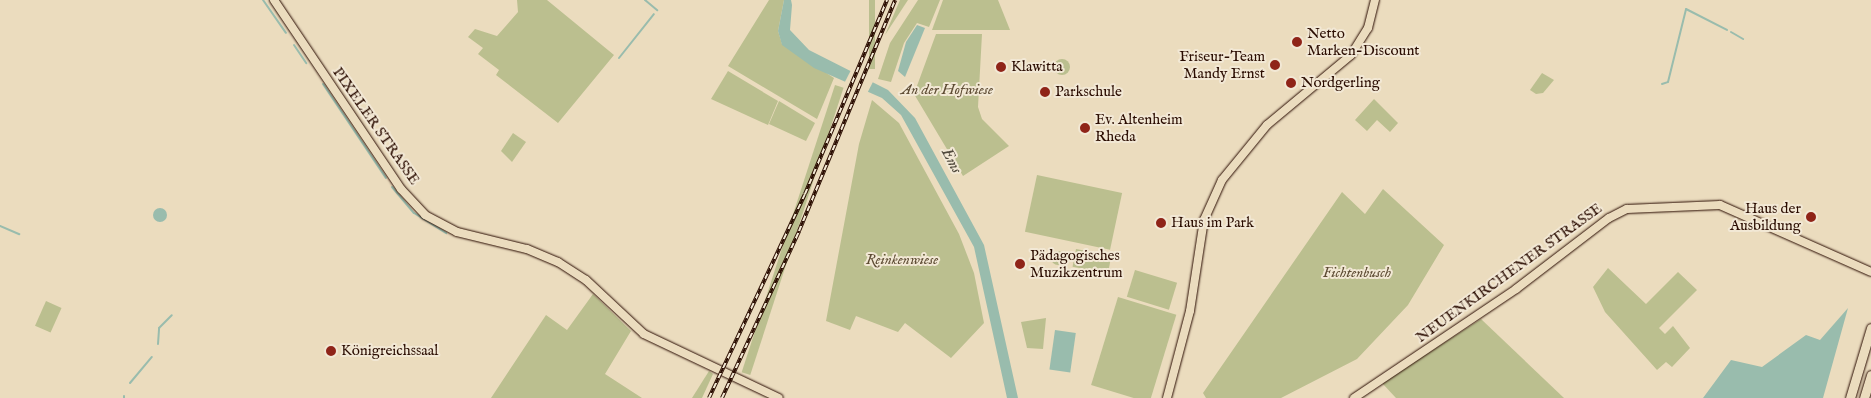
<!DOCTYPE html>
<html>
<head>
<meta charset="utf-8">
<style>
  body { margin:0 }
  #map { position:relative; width:1871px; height:398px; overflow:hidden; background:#ebdcbe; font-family:"IM FELL English",serif }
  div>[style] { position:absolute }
  .green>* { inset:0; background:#bbbf8f; transform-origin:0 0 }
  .round { border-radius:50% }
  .water>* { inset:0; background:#99bcad; transform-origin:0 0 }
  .pier>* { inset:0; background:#ebdcbe; transform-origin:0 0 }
  .stream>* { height:2px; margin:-1px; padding:0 1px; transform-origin:1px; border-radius:1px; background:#99bcad }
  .roads { filter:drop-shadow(0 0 1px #2a0c01) drop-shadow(0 0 1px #2a0c01) }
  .major>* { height:8px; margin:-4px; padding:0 4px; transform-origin:4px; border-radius:4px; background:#ebdcbe }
  .highway>* { height:9px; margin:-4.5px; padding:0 4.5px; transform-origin:4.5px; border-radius:4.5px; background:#ebdcbe }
  .rail>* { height:4px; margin-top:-2px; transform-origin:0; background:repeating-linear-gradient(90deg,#f2e8d5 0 5.5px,#2a0c01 0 11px); box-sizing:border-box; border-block:1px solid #2a0c01 }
  .dots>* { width:14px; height:14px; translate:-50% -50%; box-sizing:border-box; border:2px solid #f2e8d5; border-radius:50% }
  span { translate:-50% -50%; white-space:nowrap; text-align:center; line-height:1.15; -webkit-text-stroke:4px #f2e8d5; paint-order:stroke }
  .poi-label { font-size:15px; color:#2a0c01 }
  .left { translate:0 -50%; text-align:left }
  .right { translate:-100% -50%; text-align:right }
  .park-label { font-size:15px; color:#5d4b33; font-style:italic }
  .street-label { font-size:15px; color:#2a0c01 }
  .water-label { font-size:16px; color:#514a3d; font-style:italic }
</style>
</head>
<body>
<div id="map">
  <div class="green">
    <div style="clip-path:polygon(517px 0,547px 0,614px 55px,558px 123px,496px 75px,499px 70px,478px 54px,483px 48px,468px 37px,475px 29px,497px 36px,518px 12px)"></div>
    <div style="clip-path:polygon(769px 0,784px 0,778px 31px,782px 44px,834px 78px,817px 119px,728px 66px)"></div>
    <div style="left:869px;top:0;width:6px;height:69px"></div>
    <div style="clip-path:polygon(900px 0,908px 0,885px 35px)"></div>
    <div style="clip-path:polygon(918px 0,940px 0,929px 27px,917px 23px,904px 43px,891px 82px,878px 79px,890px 43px)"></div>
    <div style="clip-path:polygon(943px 0,998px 0,1010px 30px,932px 30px)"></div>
    <div style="clip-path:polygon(936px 34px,982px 34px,978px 107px,982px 119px,1009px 146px,963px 176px,914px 94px)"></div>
    <div class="round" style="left:1054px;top:59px;width:16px;height:16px"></div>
    <div style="clip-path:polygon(728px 71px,778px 101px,768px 125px,711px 99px)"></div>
    <div style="clip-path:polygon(1542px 73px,1554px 80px,1543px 93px,1536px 94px,1530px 90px)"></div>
    <div style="left:835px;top:85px;width:9px;height:302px;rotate:18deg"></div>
    <div style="clip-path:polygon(1374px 99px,1398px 123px,1390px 132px,1377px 120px,1367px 131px,1355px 120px)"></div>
    <div style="clip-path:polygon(872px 100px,899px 123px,959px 234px,974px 273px,984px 323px,951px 358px,905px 323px,898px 332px,856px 316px,850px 330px,826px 321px,859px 144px)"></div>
    <div style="clip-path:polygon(779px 101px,815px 123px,806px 141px,769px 124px)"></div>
    <div style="clip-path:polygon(513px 133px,526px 142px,512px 162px,501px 151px)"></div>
    <div style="left:1037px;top:175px;width:87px;height:58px;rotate:12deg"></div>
    <div style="clip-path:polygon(1383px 189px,1444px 245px,1408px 305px,1357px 359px,1281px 398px,1206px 398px,1203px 393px,1342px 192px,1365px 214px)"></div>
    <div style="left:1076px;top:249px;width:36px;height:18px;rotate:11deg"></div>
    <div class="round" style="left:1051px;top:251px;width:14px;height:14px"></div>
    <div style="clip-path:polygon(1608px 268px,1646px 304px,1678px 272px,1697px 290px,1659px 328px,1665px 334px,1673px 326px,1690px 348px,1672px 367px,1666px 362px,1657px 370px,1605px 312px,1593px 287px)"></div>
    <div style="left:1135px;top:270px;width:44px;height:28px;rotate:17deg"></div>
    <div style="clip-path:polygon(593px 294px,631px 331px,605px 374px,642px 398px,491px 398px,546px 315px,567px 330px)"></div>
    <div style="left:1118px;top:297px;width:61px;height:92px;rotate:17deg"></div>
    <div style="left:46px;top:301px;width:17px;height:27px;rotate:24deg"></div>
    <div style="clip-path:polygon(1046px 318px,1043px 349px,1027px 348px,1021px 322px)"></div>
    <div style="clip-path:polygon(1481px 319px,1564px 398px,1396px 398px,1382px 383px)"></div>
    <div style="clip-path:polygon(709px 371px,713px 374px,702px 398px,692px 398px)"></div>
  </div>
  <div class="water">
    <div style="clip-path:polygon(784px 0,791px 0,792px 5px,790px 30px,809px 50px,888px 90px,915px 118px,984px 245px,1018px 398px,1007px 398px,974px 247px,901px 115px,882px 98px,814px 68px,782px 45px,778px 31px)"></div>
    <div style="clip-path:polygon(917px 25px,925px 28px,905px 77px,898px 71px,906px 42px)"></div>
    <div class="round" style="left:153px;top:208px;width:14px;height:14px"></div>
    <div style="clip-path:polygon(1848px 308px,1823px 398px,1703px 398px,1731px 360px,1762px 367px,1806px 335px,1820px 340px)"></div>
    <div style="left:1055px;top:330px;width:21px;height:40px;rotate:8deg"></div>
  </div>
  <div class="pier">
    <div style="left:851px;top:70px;width:25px;height:16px;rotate:27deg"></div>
  </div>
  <div class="stream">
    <div style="left:263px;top:0;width:40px;rotate:55.1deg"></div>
    <div style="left:645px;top:0;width:16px;rotate:40deg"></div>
    <div style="left:1731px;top:32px;width:14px;rotate:30deg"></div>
    <div style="left:294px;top:45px;width:22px;rotate:56deg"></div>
    <div style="left:619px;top:58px;width:56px;rotate:-51.5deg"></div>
    <div style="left:323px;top:84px;width:113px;rotate:56.2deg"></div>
    <div style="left:1662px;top:84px;width:6px;rotate:-18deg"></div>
    <div style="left:1668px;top:82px;width:75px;rotate:-76.1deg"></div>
    <div style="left:1686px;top:9px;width:46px;rotate:27.1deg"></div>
    <div style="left:392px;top:187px;width:34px;rotate:50deg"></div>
    <div style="left:414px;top:213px;width:38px;rotate:32deg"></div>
    <div style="left:0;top:226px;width:21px;rotate:23deg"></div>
    <div style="left:158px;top:344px;width:16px;rotate:-86deg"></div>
    <div style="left:159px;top:328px;width:18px;rotate:-45deg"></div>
    <div style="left:130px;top:383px;width:34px;rotate:-50deg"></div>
    <div style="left:124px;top:398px;width:2px;rotate:-90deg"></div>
  </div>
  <div class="roads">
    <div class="major">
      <div style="left:274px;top:0;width:228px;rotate:56.1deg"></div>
      <div style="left:401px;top:189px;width:35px;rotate:47deg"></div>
      <div style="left:425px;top:215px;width:36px;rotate:28deg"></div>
      <div style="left:457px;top:232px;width:72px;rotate:13.7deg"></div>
      <div style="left:527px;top:249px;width:34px;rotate:23deg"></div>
      <div style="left:558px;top:262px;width:33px;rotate:33deg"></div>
      <div style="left:586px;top:280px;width:79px;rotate:43deg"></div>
      <div style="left:644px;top:334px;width:149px;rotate:25.4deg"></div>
      <div style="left:1167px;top:398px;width:90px;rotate:-75.2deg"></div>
      <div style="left:1190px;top:311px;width:92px;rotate:-81.3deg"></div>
      <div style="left:1204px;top:220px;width:44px;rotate:-65.8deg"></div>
      <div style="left:1222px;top:180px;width:71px;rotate:-50.7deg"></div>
      <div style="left:1267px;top:125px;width:109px;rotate:-39.8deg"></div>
      <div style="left:1351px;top:55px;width:32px;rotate:-58deg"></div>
      <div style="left:1368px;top:28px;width:29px;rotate:-76deg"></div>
      <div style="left:1354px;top:398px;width:195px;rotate:-33.9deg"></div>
      <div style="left:1516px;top:289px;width:117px;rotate:-37.4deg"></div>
      <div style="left:1609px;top:218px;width:20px;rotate:-27deg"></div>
      <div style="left:1627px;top:209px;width:93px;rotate:-2.5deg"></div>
      <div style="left:1720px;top:205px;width:165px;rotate:23.9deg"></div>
    </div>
    <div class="highway">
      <div style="left:1850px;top:398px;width:73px;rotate:-73.3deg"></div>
      <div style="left:1864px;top:398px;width:24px;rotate:-73deg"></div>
    </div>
  </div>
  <div class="rail">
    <div style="left:709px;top:398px;width:225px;rotate:-64.8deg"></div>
    <div style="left:805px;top:194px;width:211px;rotate:-67.1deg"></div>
    <div style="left:722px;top:398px;width:184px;rotate:-65.2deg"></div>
    <div style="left:799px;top:231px;width:250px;rotate:-67.4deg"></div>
  </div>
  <div class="dots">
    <div style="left:1297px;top:42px;background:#8f2418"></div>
    <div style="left:1275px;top:65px;background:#8f2418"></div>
    <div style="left:1001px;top:67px;background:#8f2418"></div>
    <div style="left:1291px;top:83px;background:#8f2418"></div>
    <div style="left:1045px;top:92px;background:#8f2418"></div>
    <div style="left:1085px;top:128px;background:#8f2418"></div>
    <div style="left:1811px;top:217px;background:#8f2418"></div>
    <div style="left:1161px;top:223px;background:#8f2418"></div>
    <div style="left:1020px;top:264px;background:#8f2418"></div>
    <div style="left:331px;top:351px;background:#8f2418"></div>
  </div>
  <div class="poi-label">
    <span class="left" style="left:1307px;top:42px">Netto<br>Marken-Discount</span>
    <span class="right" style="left:1265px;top:65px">Friseur-Team<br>Mandy Ernst</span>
    <span class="left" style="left:1011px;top:67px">Klawitta</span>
    <span class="left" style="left:1301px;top:83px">Nordgerling</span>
    <span class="left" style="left:1055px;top:92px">Parkschule</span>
    <span class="left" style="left:1095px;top:128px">Ev. Altenheim<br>Rheda</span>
    <span class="right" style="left:1801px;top:217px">Haus der<br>Ausbildung</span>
    <span class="left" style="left:1171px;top:223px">Haus im Park</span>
    <span class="left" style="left:1030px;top:264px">Pädagogisches<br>Muzikzentrum</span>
    <span class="left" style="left:341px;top:351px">Königreichssaal</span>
  </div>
  <div class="park-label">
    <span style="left:947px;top:90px">An der Hofwiese</span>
    <span style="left:902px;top:260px">Reinkenwiese</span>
    <span style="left:1357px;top:273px">Fichtenbusch</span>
  </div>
  <div class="street-label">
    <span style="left:376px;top:126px;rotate:55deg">PIXELER STRASSE</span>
    <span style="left:1509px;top:273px;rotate:-36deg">NEUENKIRCHENER STRASSE</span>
  </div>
  <div class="water-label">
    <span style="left:951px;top:161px;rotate:62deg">Ems</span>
  </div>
</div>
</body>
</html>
